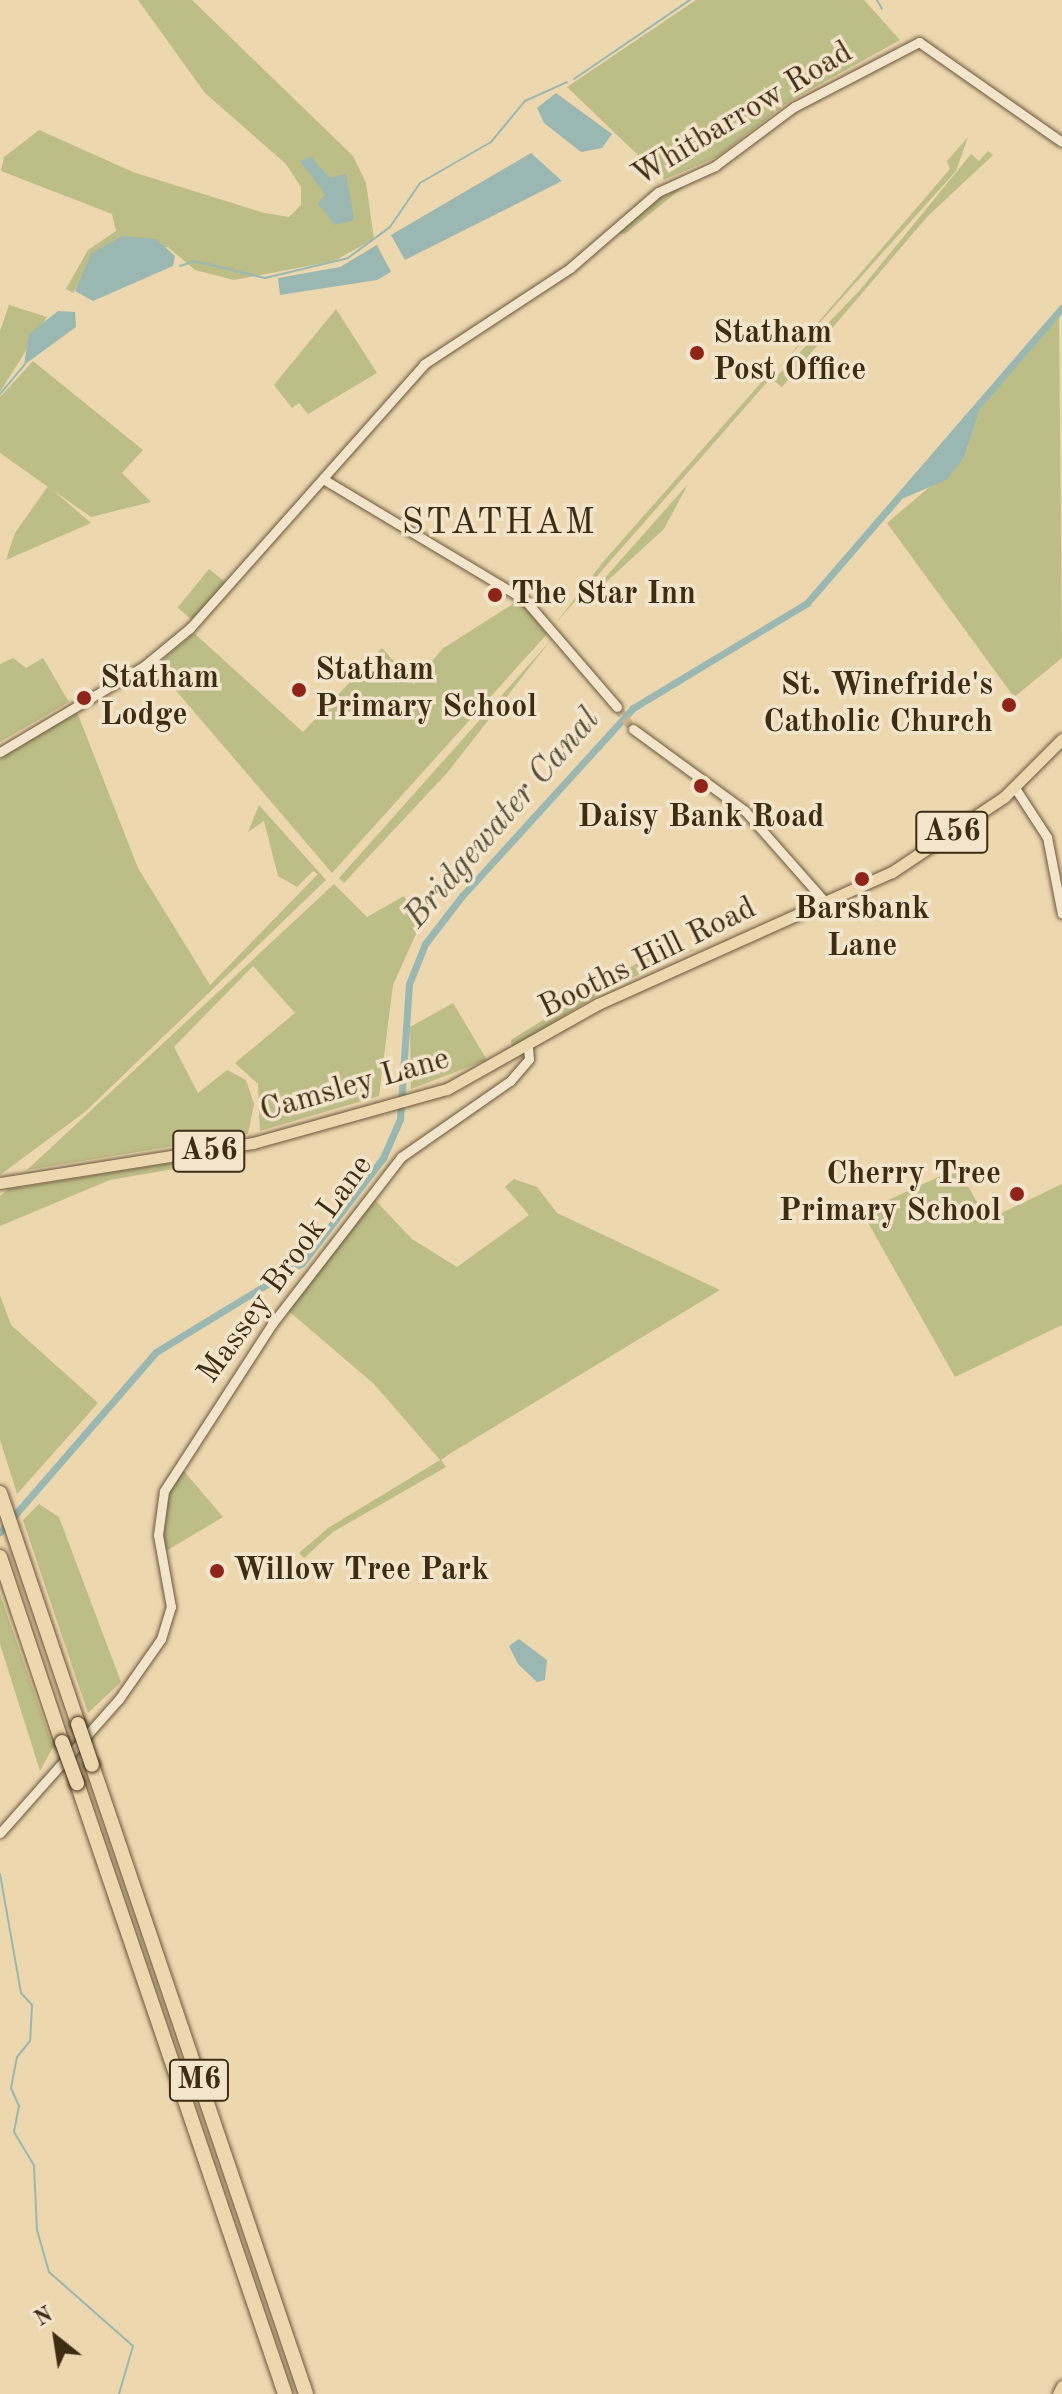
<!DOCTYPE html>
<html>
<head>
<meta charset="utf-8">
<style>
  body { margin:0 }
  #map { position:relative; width:1062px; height:2394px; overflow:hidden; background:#edd7af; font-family:"Old Standard TT",serif }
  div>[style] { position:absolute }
  .green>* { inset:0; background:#bdbd87; transform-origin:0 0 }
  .water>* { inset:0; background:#9ab8b1 }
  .stream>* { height:2px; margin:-1px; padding:0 1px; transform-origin:1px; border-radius:1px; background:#9ab8b1 }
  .canal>* { height:7px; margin:-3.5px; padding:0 3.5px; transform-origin:3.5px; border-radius:3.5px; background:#9ab8b1 }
  .minor-tunnel>* { height:9px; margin-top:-4.5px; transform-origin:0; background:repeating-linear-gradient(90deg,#cab590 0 9px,transparent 0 13.5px) }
  .roads { filter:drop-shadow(0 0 2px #6a573a) drop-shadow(0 0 2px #6a573a) }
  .minor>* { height:9px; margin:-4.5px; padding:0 4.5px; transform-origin:4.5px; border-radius:4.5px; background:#f3e5cb }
  .major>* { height:11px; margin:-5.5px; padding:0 5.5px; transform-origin:5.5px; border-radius:5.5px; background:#edd7af }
  .highway>* { height:14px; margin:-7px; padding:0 7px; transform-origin:7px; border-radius:7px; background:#edd7af }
  .bridges { filter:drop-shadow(0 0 2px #3e2c13) drop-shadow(0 0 2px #3e2c13) }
  .highway-bridge>* { height:14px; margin:-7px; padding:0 7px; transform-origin:7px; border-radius:7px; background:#edd7af }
  .dots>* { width:22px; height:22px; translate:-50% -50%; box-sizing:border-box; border:4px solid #f3e5cb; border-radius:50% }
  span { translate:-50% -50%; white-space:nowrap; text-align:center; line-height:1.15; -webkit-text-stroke:7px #f3e5cb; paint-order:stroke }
  .shield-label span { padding:2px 6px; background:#f3e5cb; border:2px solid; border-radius:6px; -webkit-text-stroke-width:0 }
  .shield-label { font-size:30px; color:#3e2c13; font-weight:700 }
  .street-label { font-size:32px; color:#3e2c13 }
  .poi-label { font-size:32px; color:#3e2c13; font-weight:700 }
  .left { translate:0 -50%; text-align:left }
  .right { translate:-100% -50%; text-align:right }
  .water-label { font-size:34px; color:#554f3a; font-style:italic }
  .quarter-label { font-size:36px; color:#3e2c13; letter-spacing:2px }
  .north { position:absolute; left:16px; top:2298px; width:80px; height:80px; -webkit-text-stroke:6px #f3e5cb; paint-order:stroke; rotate:330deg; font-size:22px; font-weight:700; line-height:32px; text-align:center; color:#3e2c13 }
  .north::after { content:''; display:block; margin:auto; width:28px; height:36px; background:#3e2c13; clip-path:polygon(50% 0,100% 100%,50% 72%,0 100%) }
</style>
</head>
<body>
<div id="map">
  <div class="green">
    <div style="clip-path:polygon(138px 0,192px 0,353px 156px,366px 183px,374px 239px,334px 261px,234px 280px,195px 270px,168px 247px,91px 265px,73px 293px,66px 289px,88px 250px,116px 231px,112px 214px,1px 171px,4px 157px,39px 130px,133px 172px,264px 213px,289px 217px,301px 205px,301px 187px,286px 164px,205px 93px)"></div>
    <div style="clip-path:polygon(696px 0,864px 0,900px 40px,790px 101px,717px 157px,664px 180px,567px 87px)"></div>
    <div style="clip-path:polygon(968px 137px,956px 171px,771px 377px,950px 169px,947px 161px)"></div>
    <div style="clip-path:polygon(988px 151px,993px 155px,927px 217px,782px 387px,773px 380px,860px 290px,971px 154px,979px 161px)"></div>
    <div style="clip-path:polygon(702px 172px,625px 234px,612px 233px,645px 202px)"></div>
    <div style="clip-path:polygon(9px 305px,47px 317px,0 392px,0 331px)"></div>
    <div style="clip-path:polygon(336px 309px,377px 373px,308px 414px,299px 403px,292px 408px,274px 385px)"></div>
    <div style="clip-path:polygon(1059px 311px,1062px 658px,1014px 697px,887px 523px,964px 458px,980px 409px)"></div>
    <div style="clip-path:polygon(33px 361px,143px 450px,122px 473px,151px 502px,91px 517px,0 453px,0 397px)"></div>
    <div style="clip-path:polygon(766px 377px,769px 380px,555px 624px,603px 562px)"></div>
    <div style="clip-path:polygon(688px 484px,664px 529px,580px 606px)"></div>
    <div style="clip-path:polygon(48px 486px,91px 523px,6px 560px,15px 533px)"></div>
    <div style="left:209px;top:569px;width:22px;height:50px;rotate:39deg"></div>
    <div style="clip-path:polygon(519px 600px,547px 634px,332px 873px,155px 666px,194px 633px,303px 732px,382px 648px,414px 684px,442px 649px)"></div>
    <div style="clip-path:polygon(551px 640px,447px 773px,344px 883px,339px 878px)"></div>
    <div style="clip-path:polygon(13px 658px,26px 668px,43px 658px,69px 702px,0 742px,0 664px)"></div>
    <div style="clip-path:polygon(77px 712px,138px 868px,210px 985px,318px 874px,313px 871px,297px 887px,278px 876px,264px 821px,248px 832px,259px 805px,326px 880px,85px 1112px,0 1175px,0 759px)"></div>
    <div style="clip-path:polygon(334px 884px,367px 917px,404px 896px,420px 925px,393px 985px,379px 1096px,260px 1131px,258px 1084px,235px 1063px,295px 1013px,253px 966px,174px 1047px,198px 1093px,227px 1070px,246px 1080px,254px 1104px,248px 1134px,27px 1170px)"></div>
    <div style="clip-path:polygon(698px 948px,616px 985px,608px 980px,657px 952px,665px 958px)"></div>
    <div style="clip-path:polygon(596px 987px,595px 997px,512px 1047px,511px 1040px)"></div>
    <div style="clip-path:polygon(453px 1003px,487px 1060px,411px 1089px,410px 1027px)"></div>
    <div style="clip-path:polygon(202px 1158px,208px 1163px,110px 1180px,0 1226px,0 1196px,9px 1189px)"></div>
    <div style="clip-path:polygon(958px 1168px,987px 1220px,1062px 1184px,1062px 1325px,955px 1377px,862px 1212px)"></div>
    <div style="clip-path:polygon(514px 1179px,537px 1187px,557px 1213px,720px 1290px,451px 1453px,441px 1460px,446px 1467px,333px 1532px,304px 1558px,299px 1553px,328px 1528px,440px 1460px,374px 1384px,284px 1307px,374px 1199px,412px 1239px,457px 1267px,529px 1215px,505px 1187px)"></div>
    <div style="clip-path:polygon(0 1295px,11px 1325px,98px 1403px,17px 1494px,0 1440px)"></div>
    <div style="clip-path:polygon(183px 1470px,223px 1517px,161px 1554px,164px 1491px)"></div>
    <div style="clip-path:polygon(39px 1504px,59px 1517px,121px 1682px,88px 1713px,23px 1520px)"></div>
    <div style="clip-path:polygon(0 1594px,53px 1747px,40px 1771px,0 1644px)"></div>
  </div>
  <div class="water">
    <div style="clip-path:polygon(556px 93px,612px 134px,602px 148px,581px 152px,544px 123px,537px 108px)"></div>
    <div style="clip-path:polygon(531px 153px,562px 181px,405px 260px,391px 235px)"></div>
    <div style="clip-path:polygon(311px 157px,330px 178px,346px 174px,354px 220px,335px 225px,318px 204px,325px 194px,300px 161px)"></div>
    <div style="clip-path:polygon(122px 236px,156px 239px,175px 256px,173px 266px,93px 301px,75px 291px,92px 253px)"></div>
    <div style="clip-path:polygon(377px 245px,391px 272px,377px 280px,280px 295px,278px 278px,340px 267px)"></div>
    <div style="clip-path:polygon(58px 311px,75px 312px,76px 327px,24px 365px,29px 334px)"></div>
    <div style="clip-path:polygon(980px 409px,964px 458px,946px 480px,897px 501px)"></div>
    <div style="clip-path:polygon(519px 1639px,547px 1660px,545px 1680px,537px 1682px,518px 1664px,509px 1646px)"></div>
  </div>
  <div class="stream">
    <div style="left:877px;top:0;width:10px;rotate:61deg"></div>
    <div style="left:574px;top:79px;width:140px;rotate:-34.3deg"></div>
    <div style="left:180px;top:266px;width:16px;rotate:-18deg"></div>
    <div style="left:195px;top:261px;width:72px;rotate:13.7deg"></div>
    <div style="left:265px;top:278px;width:85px;rotate:-13.5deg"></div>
    <div style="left:348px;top:258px;width:52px;rotate:-36.4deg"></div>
    <div style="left:390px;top:227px;width:53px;rotate:-55.7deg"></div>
    <div style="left:420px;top:183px;width:82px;rotate:-30deg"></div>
    <div style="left:491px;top:142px;width:53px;rotate:-50.3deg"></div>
    <div style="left:525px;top:101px;width:46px;rotate:-24.3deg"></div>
    <div style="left:0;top:394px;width:38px;rotate:-50deg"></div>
    <div style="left:0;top:1874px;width:121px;rotate:80deg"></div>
    <div style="left:21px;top:1993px;width:16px;rotate:47deg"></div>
    <div style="left:32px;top:2005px;width:36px;rotate:93deg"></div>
    <div style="left:30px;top:2041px;width:21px;rotate:129deg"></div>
    <div style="left:17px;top:2057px;width:32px;rotate:101deg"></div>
    <div style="left:11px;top:2088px;width:20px;rotate:66deg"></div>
    <div style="left:19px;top:2106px;width:26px;rotate:101deg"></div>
    <div style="left:14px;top:2132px;width:39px;rotate:59deg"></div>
    <div style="left:34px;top:2165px;width:65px;rotate:87.4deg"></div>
    <div style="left:37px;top:2230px;width:44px;rotate:74.1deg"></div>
    <div style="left:49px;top:2272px;width:112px;rotate:41.4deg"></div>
    <div style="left:133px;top:2346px;width:50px;rotate:106.3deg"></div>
  </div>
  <div class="canal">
    <div style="left:0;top:1532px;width:238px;rotate:-49.1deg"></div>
    <div style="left:156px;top:1352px;width:171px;rotate:-31.4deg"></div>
    <div style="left:302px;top:1263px;width:133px;rotate:-52.4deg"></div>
    <div style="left:383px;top:1158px;width:43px;rotate:-66.4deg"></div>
    <div style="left:400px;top:1119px;width:135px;rotate:-86.2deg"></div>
    <div style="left:409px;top:984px;width:43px;rotate:-68.2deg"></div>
    <div style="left:425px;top:944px;width:61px;rotate:-52.4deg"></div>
    <div style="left:462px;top:896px;width:254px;rotate:-47.7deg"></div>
    <div style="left:633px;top:708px;width:203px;rotate:-31.1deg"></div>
    <div style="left:807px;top:603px;width:390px;rotate:-49.2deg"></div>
  </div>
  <div class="minor-tunnel">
    <div style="left:617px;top:707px;width:27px;rotate:54deg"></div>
  </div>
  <div class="roads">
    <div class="minor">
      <div style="left:323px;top:479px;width:235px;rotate:30.9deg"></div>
      <div style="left:525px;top:600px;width:141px;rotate:49.3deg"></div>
      <div style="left:633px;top:729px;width:139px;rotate:36.2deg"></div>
      <div style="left:745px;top:811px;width:123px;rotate:48.6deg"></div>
      <div style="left:0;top:752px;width:168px;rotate:-30.8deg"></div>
      <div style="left:144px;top:666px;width:60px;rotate:-39.6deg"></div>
      <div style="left:190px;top:628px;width:353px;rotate:-48.4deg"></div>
      <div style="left:424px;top:364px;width:175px;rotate:-33.3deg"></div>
      <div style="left:570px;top:268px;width:116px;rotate:-40.8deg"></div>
      <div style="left:658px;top:192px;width:63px;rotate:-24.5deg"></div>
      <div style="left:715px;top:166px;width:99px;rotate:-36.8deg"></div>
      <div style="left:794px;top:107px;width:141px;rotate:-27.5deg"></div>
      <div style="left:919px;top:42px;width:174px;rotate:35deg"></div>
      <div style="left:1015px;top:788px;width:59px;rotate:56.9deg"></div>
      <div style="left:1047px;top:837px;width:78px;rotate:79deg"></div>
      <div style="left:0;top:1833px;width:179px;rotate:-48.4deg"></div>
      <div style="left:119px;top:1699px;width:73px;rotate:-55deg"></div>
      <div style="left:161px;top:1639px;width:34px;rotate:-73deg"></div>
      <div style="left:171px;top:1607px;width:73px;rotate:-100.2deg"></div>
      <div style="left:158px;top:1535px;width:44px;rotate:-82.2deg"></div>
      <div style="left:164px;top:1491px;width:199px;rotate:-57.1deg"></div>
      <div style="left:272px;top:1324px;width:211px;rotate:-52.3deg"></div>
      <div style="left:401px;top:1157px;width:133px;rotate:-34.9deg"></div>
      <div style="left:510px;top:1081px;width:29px;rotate:-49deg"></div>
      <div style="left:529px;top:1059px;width:11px;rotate:-95deg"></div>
    </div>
    <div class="major">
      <div style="left:0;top:1183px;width:256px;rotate:-9deg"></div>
      <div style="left:253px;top:1143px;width:201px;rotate:-15.6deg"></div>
      <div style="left:447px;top:1089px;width:173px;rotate:-29.4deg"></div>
      <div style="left:598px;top:1004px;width:322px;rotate:-24.2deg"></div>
      <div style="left:892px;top:872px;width:135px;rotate:-33.8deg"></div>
      <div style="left:1004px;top:797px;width:82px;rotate:-45deg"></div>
      <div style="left:1058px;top:2394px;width:9px;rotate:-63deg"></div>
    </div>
    <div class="highway">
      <div style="left:0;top:1493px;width:244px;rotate:71.3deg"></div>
      <div style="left:0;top:1557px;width:195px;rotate:71.5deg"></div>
      <div style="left:92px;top:1765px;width:664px;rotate:71.21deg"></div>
      <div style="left:77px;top:1783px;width:645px;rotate:71.2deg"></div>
    </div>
  </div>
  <div class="bridges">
    <div class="highway-bridge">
      <div style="left:78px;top:1724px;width:43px;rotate:71.1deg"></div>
      <div style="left:62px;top:1742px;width:44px;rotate:69.9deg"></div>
    </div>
  </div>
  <div class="dots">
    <div style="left:697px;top:353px;background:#8f2418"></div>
    <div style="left:495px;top:595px;background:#8f2418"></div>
    <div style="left:299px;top:690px;background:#8f2418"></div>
    <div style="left:84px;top:698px;background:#8f2418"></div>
    <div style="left:1009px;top:705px;background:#8f2418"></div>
    <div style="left:701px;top:786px;background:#8f2418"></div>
    <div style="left:862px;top:879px;background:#8f2418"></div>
    <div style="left:1017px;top:1194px;background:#8f2418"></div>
    <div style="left:217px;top:1571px;background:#8f2418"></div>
  </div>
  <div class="shield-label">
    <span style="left:952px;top:832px">A56</span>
    <span style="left:209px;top:1151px">A56</span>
    <span style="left:199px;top:2080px">M6</span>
  </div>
  <div class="street-label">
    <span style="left:743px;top:115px;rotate:-31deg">Whitbarrow Road</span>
    <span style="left:648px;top:959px;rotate:-26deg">Booths Hill Road</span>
    <span style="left:355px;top:1086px;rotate:-16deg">Camsley Lane</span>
    <span style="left:286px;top:1270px;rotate:-54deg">Massey Brook Lane</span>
  </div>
  <div class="poi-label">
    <span class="left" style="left:713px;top:353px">Statham<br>Post Office</span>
    <span class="left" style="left:511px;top:595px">The Star Inn</span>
    <span class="left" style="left:315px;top:690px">Statham<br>Primary School</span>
    <span class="left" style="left:100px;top:698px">Statham<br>Lodge</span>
    <span class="right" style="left:993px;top:705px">St. Winefride's<br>Catholic Church</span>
    <span style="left:701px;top:818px">Daisy Bank Road</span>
    <span style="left:862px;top:929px">Barsbank<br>Lane</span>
    <span class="right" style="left:1001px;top:1194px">Cherry Tree<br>Primary School</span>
    <span class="left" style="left:233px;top:1571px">Willow Tree Park</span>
  </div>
  <div class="water-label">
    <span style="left:503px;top:819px;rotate:-49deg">Bridgewater Canal</span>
  </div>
  <div class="quarter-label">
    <span style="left:499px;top:525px">STATHAM</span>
  </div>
  <div class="north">N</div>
</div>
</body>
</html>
